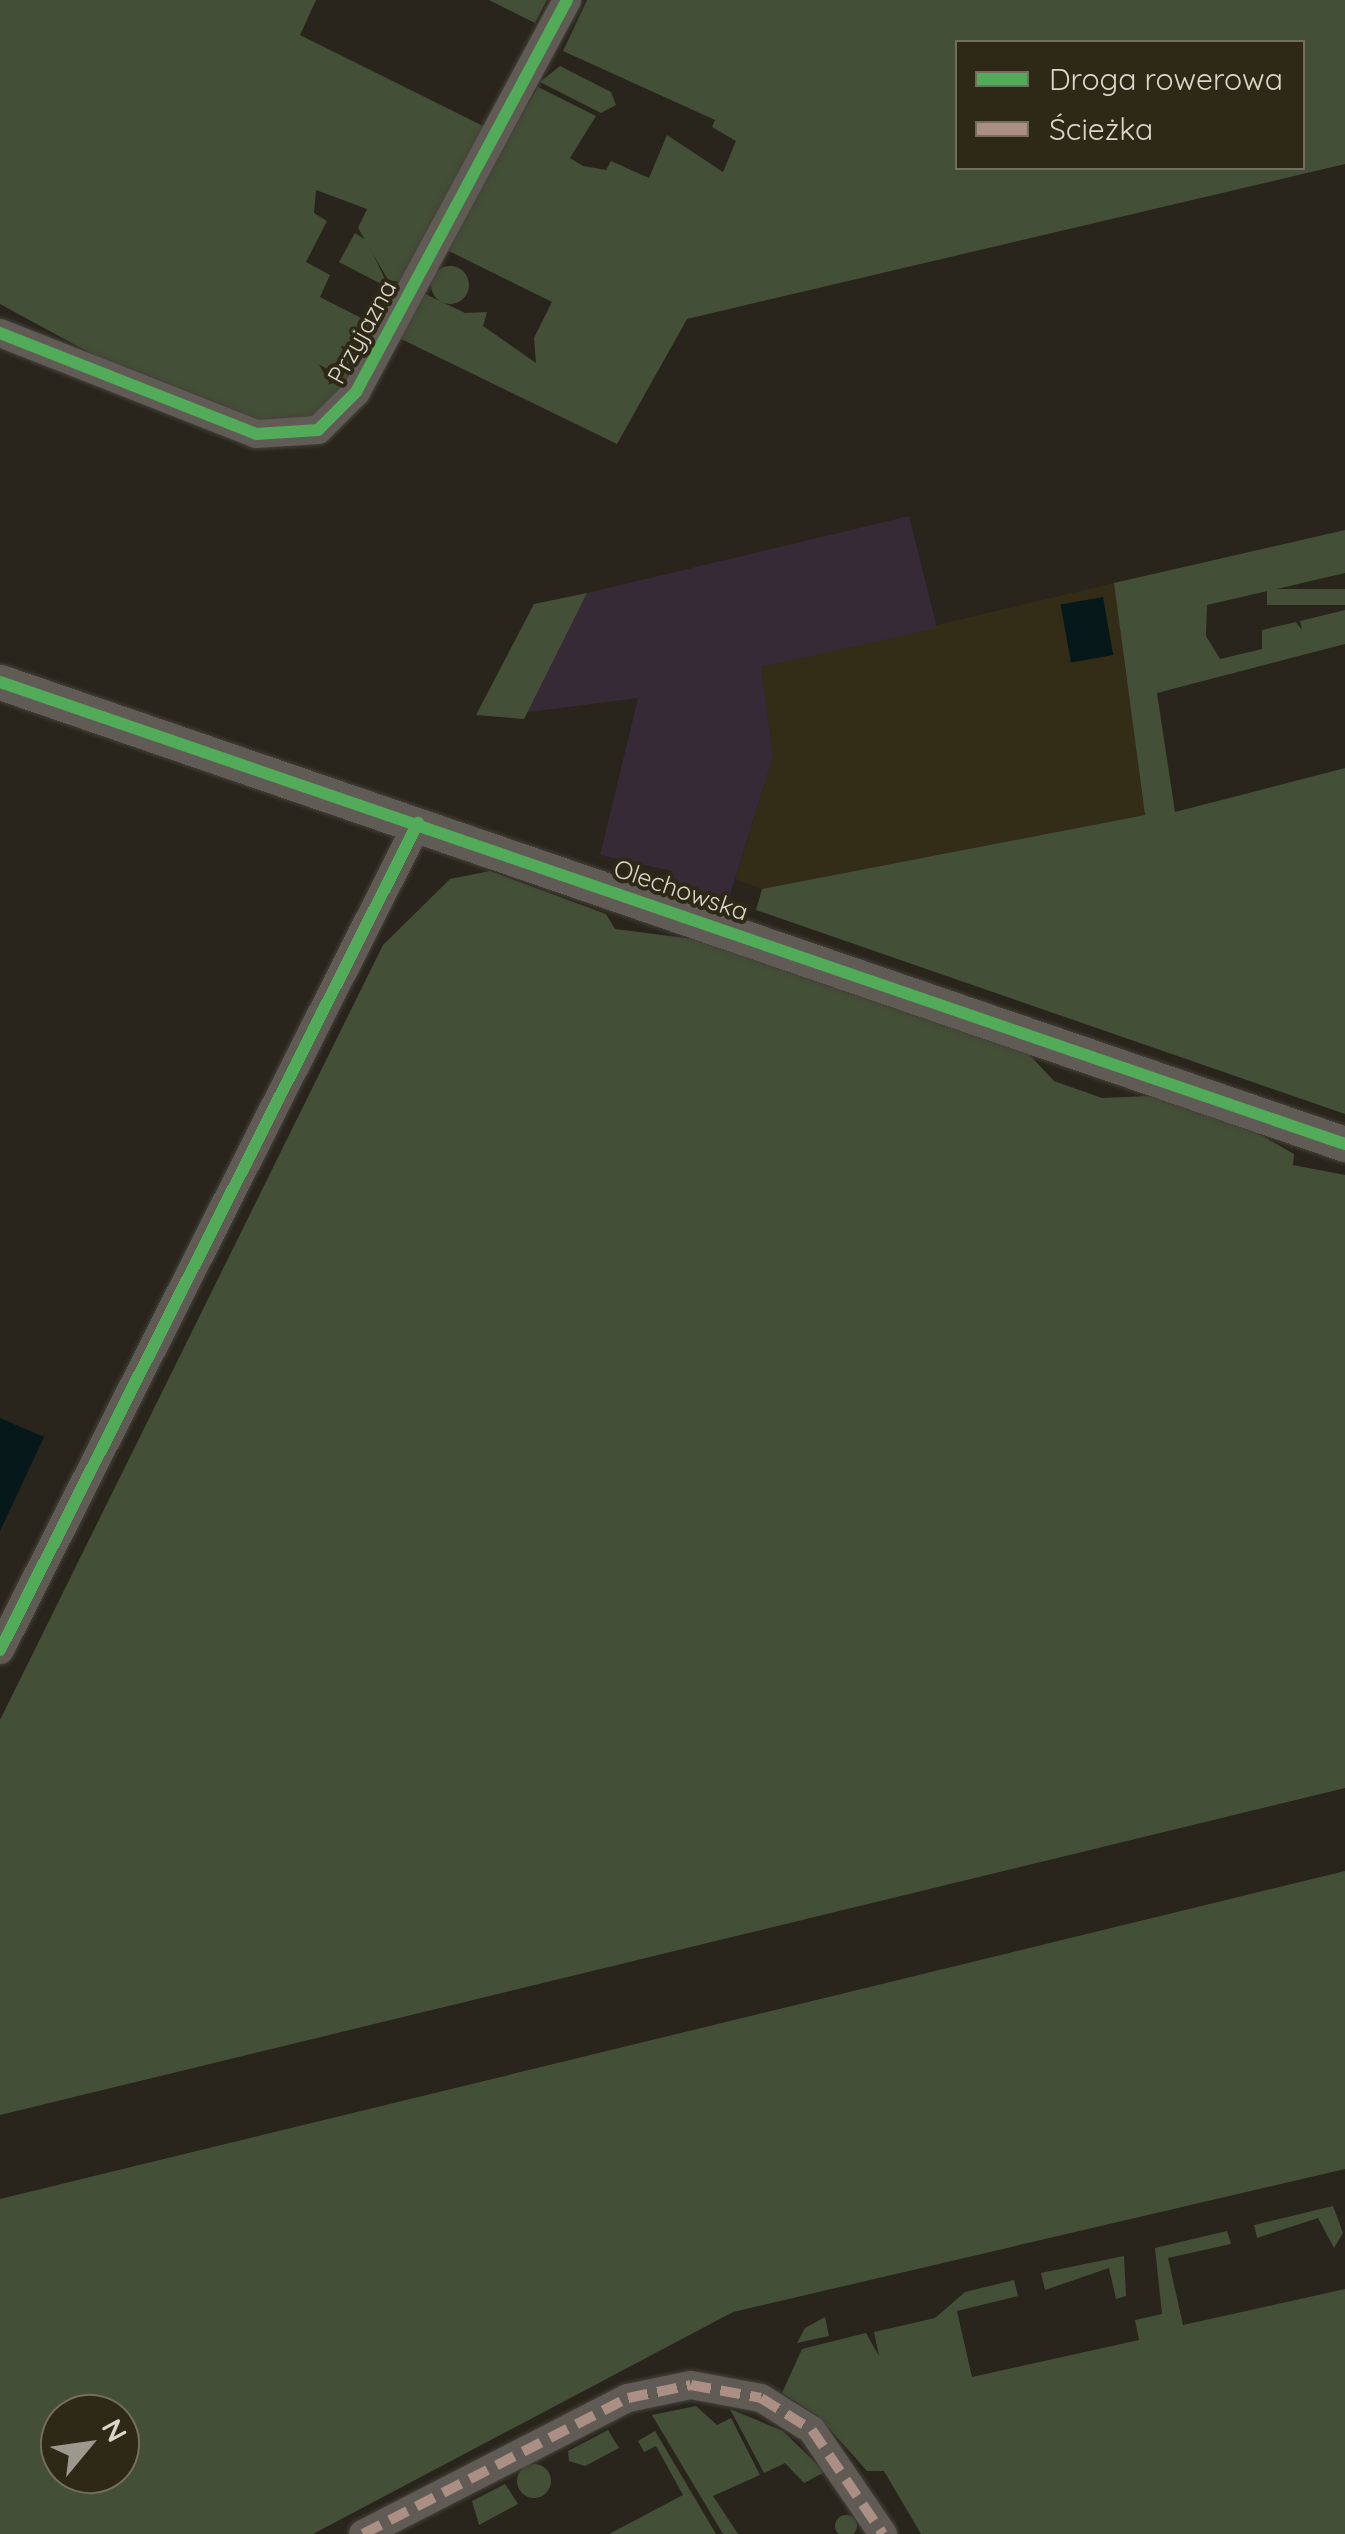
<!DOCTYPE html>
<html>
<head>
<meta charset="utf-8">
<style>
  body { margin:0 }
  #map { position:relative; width:1345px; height:2534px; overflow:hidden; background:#29251c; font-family:Quicksand,sans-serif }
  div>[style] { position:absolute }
  .built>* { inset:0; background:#332d17 }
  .industrial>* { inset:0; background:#352a35 }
  .green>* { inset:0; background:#444f37; transform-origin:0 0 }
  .round { border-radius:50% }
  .water>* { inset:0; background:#061819; transform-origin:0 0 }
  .roads { filter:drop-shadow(0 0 2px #45423b) drop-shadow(0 0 2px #45423b) }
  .minor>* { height:28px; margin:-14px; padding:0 14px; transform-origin:14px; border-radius:14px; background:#605c55 }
  .tertiary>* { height:35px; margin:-17.5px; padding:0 17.5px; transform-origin:17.5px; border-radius:17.5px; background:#605c55 }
  .quiet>* { height:10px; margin-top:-5px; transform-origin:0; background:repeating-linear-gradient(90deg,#ac8f84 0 20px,transparent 0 30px) }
  .cycleway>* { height:12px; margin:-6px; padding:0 6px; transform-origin:6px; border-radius:6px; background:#51ab58 }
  span { translate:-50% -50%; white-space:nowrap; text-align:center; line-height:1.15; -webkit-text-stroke:8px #2e2817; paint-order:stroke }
  .street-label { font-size:25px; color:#dad6cc }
  .legend { position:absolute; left:955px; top:40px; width:350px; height:130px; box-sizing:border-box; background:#2e2817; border:2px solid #736e5f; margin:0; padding:12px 18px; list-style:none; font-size:30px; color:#dad6cc }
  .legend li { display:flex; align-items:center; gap:20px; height:50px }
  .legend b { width:50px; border:2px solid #736e5f }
  .north { position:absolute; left:40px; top:2394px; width:100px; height:100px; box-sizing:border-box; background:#2e2817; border:2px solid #736e5f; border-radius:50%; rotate:61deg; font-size:28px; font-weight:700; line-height:40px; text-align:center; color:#dad6cc }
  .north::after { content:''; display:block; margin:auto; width:35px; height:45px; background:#9c988e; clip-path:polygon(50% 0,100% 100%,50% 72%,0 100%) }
</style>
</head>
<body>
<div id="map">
  <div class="built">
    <div style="clip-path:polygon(1114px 583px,1145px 815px,788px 898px,735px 879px,773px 757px,761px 667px)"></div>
  </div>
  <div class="industrial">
    <div style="clip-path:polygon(909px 516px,937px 628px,761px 667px,773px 757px,728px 901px,671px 881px,672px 871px,600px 855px,638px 698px,521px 713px,587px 593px)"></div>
  </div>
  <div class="green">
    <div style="clip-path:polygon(0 0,316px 0,300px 35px,485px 127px,407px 283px,388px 280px,358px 228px,367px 209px,316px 190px,314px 213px,327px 221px,306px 262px,330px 275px,320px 297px,371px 323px,378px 309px,387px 320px,320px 418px,274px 429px,132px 376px,0 304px)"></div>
    <div style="clip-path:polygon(489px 0,547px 0,535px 23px)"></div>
    <div style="clip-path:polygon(evenodd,587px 0,1345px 0,1345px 164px,687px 319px,617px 444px,397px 337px,421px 292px,465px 313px,487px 312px,483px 326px,536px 363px,534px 338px,552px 302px,445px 249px,538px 87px,596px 116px,570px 158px,583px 166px,606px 170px,611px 161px,649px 178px,667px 135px,723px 172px,736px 141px,712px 127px,715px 120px,563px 51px,587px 0,958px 42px,1302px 42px,1302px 168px,958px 168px,958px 42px)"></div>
    <div style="clip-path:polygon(560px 66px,611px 92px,616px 105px,601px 113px,540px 82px)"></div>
    <div style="clip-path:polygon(355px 233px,367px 241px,389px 288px,339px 262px)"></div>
    <div class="round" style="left:431px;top:266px;width:38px;height:38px"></div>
    <div style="clip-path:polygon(1345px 530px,1345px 573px,1207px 605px,1206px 636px,1220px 659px,1262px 649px,1262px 630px,1296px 622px,1302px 630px,1300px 621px,1345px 610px,1345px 644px,1157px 693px,1175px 812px,1345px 768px,1345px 1114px,756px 910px,762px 889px,1145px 815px,1114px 583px)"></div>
    <div style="left:1345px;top:589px;width:16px;height:78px;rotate:90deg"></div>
    <div style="clip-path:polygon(587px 593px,524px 719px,476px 715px,534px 604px)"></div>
    <div style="clip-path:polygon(490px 871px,606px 914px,615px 929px,709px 941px,1023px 1048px,1054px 1081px,1102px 1098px,1150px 1096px,1245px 1126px,1294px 1154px,1293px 1165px,1345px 1175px,1345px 1788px,0 2115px,0 1720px,383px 945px,450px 879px)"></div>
    <div style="clip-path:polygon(evenodd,1345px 1871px,1345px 2169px,733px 2312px,313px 2534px,0 2534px,0 2199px,1345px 1871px,120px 2414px,120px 2474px,60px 2474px,60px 2414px,120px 2414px)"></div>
    <div style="clip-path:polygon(1333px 2206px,1343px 2233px,1334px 2248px,1318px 2218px,1257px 2238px,1254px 2225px)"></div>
    <div style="clip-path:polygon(1227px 2231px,1231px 2244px,1168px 2258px,1183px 2325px,1345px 2289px,1345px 2534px,921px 2534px,884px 2471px,867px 2471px,818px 2416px,782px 2393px,802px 2349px,866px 2333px,879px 2356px,874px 2332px,935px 2318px,965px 2292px,1014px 2280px,1018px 2296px,957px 2311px,972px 2377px,1139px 2340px,1135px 2320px,1162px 2314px,1155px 2248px)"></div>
    <div style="clip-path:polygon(1124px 2256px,1126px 2296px,1116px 2299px,1109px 2268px,1045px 2290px,1041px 2273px)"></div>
    <div style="clip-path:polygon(825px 2317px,829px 2336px,797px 2343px,805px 2328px)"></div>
    <div style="clip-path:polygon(696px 2406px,717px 2425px,731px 2418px,760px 2475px,713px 2496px,738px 2534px,723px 2534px,652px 2415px)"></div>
    <div style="clip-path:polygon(730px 2409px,783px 2431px,825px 2472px,804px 2483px,785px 2463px,764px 2473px)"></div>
    <div style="clip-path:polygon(608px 2430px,619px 2448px,585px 2466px,569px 2461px,568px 2451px)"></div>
    <div style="clip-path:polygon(655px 2431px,716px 2534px,609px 2534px,683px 2495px,656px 2446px,644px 2452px,638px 2441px)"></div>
    <div class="round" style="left:517px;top:2464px;width:34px;height:34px"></div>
    <div style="clip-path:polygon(505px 2484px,518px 2504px,479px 2525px,472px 2501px)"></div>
    <div class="round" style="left:835px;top:2515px;width:22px;height:22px"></div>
  </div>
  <div class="water">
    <div style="left:1103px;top:597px;width:59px;height:43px;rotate:80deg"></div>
    <div style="clip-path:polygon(0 1418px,44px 1437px,0 1531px)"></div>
  </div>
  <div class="roads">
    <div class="minor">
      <div style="left:0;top:333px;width:275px;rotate:21.5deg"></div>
      <div style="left:256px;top:434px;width:62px;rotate:-3.7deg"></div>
      <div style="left:318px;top:430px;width:54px;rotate:-45deg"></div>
      <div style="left:356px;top:392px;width:445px;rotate:-61.7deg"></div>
      <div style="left:0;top:1650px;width:927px;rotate:-63.19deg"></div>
      <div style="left:363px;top:2534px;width:298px;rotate:-27.2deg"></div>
      <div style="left:628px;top:2398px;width:64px;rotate:-11.7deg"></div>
      <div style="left:691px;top:2385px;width:71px;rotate:10.5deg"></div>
      <div style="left:761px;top:2398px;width:60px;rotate:32.1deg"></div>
      <div style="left:812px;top:2430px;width:126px;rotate:55.7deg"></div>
    </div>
    <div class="tertiary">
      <div style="left:0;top:682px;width:1422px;rotate:18.96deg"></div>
    </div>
  </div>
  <div class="quiet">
    <div style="left:363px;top:2534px;width:298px;rotate:-27.2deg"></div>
    <div style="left:628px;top:2398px;width:64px;rotate:-11.7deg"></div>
    <div style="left:691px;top:2385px;width:71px;rotate:10.5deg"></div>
    <div style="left:761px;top:2398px;width:60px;rotate:32.1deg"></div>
    <div style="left:812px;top:2430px;width:126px;rotate:55.7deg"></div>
  </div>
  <div class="cycleway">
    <div style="left:0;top:333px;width:275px;rotate:21.5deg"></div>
    <div style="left:256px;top:434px;width:62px;rotate:-3.7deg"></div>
    <div style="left:318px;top:430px;width:54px;rotate:-45deg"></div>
    <div style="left:356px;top:392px;width:445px;rotate:-61.7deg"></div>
    <div style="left:0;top:682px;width:1422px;rotate:18.96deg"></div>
    <div style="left:0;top:1650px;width:927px;rotate:-63.19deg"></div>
  </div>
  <div class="street-label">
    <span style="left:362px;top:332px;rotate:-61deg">Przyjazna</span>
    <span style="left:681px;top:890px;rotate:19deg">Olechowska</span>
  </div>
  <ul class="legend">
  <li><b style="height:12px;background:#51ab58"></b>Droga rowerowa</li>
  <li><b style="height:12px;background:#ac8f84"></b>Ścieżka</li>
  </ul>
  <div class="north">N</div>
</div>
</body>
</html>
